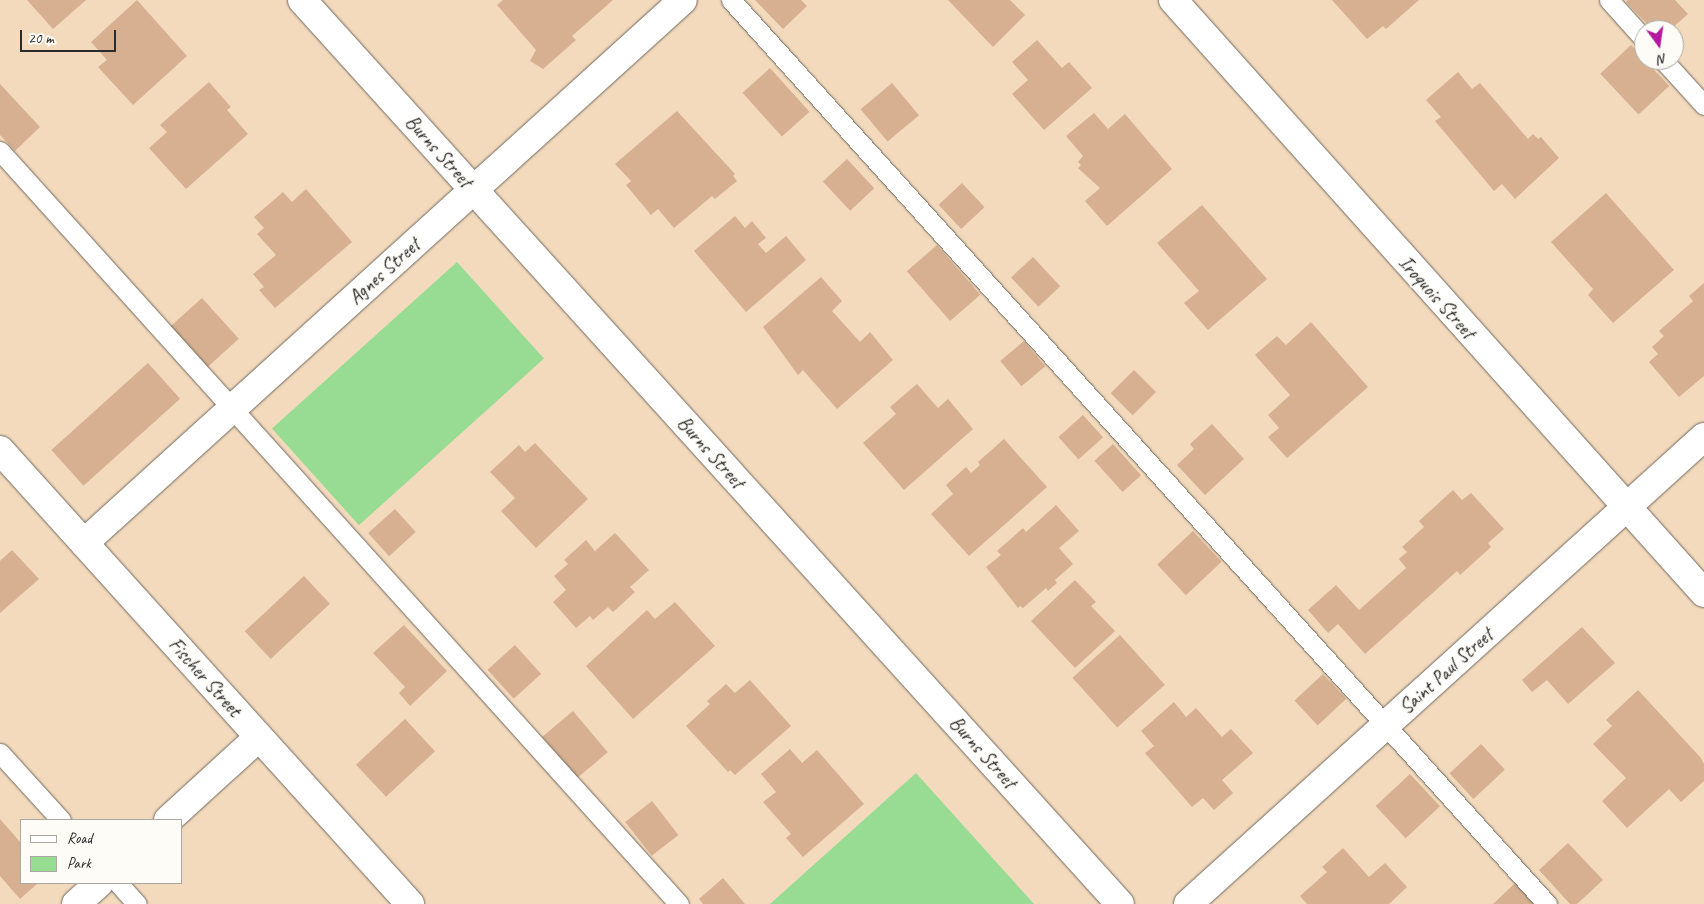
<!DOCTYPE html>
<html>
<head>
<meta charset="utf-8">
<style>
  body { margin:0 }
  #map { position:relative; width:1704px; height:904px; overflow:hidden; background:#f3dabd; font-family:Caveat,sans-serif }
  div>[style] { position:absolute }
  .green>* { inset:0; background:#98dc94; transform-origin:0 0 }
  .building>* { inset:0; background:#d6b090; transform-origin:0 0 }
  .roads { filter:drop-shadow(0 0 1px #71685e) drop-shadow(0 0 1px #71685e) }
  .lane>* { height:19px; margin:-9.5px; padding:0 9.5px; transform-origin:9.5px; border-radius:9.5px; background:#fff }
  .street>* { height:28px; margin:-14px; padding:0 14px; transform-origin:14px; border-radius:14px; background:#fff }
  span { translate:-50% -50%; white-space:nowrap; text-align:center; line-height:1.15; -webkit-text-stroke:4px #fdfcf7; paint-order:stroke }
  .street-label { font-size:20px; color:#2b2b2b }
  .legend { position:absolute; left:20px; top:819px; width:162px; height:65px; box-sizing:border-box; background:#fdfcf7; border:1px solid #a9a8a5; margin:0; padding:6px 9px; list-style:none; font-size:15px; color:#2b2b2b }
  .legend li { display:flex; align-items:center; gap:10px; height:25px }
  .legend b { width:25px; border:1px solid #a9a8a5 }
  .north { position:absolute; left:1634px; top:20px; width:50px; height:50px; box-sizing:border-box; background:#fdfcf7; border:1px solid #a9a8a5; border-radius:50%; rotate:166deg; font-size:14px; font-weight:700; line-height:20px; text-align:center; color:#2b2b2b }
  .north::after { content:''; display:block; margin:auto; width:18px; height:22px; background:#b5179e; clip-path:polygon(50% 0,100% 100%,50% 72%,0 100%) }
  .scale { position:absolute; left:20px; top:30px; width:96px; height:22px; box-sizing:border-box; border:2px solid #2b2b2b; border-top:0; padding-left:6px; font-size:15px; line-height:18px; white-space:nowrap; color:#2b2b2b; -webkit-text-stroke:4px #fdfcf7; paint-order:stroke }
</style>
</head>
<body>
<div id="map">
  <div class="green">
    <div style="left:457px;top:262px;width:130px;height:249px;rotate:48deg"></div>
    <div style="clip-path:polygon(916px 773px,1034px 904px,770px 904px)"></div>
  </div>
  <div class="building">
    <div style="clip-path:polygon(27px 0,86px 0,53px 29px)"></div>
    <div style="clip-path:polygon(137px 0,187px 56px,133px 105px,98px 67px,107px 60px,91px 42px)"></div>
    <div style="clip-path:polygon(503px 0,613px 0,572px 36px,576px 40px,543px 69px,530px 61px,536px 50px,497px 5px)"></div>
    <div style="clip-path:polygon(755px 0,801px 0,807px 6px,783px 29px)"></div>
    <div style="clip-path:polygon(948px 0,1010px 0,1025px 15px,993px 47px)"></div>
    <div style="clip-path:polygon(1332px 0,1419px 0,1386px 29px,1383px 26px,1367px 39px)"></div>
    <div style="clip-path:polygon(1628px 0,1675px 0,1688px 14px,1670px 30px,1653px 30px,1626px 2px)"></div>
    <div style="clip-path:polygon(1037px 40px,1062px 68px,1069px 62px,1092px 88px,1044px 130px,1012px 94px,1028px 80px,1012px 62px)"></div>
    <div style="left:1631px;top:45px;width:56px;height:42px;rotate:47deg"></div>
    <div style="left:770px;top:68px;width:59px;height:37px;rotate:48deg"></div>
    <div style="clip-path:polygon(1458px 72px,1472px 89px,1480px 83px,1528px 139px,1533px 134px,1538px 139px,1541px 137px,1559px 158px,1515px 199px,1502px 184px,1494px 191px,1435px 121px,1441px 117px,1426px 100px)"></div>
    <div style="clip-path:polygon(209px 82px,231px 107px,227px 110px,248px 134px,186px 189px,149px 148px,167px 132px,160px 125px)"></div>
    <div style="left:892px;top:83px;width:42px;height:41px;rotate:50deg"></div>
    <div style="clip-path:polygon(0 84px,40px 127px,15px 151px,0 135px)"></div>
    <div style="clip-path:polygon(677px 111px,735px 174px,733px 176px,737px 181px,715px 199px,712px 196px,674px 228px,658px 209px,651px 215px,626px 185px,631px 181px,615px 164px)"></div>
    <div style="clip-path:polygon(1094px 113px,1108px 129px,1125px 114px,1172px 169px,1107px 226px,1085px 201px,1100px 188px,1078px 168px,1081px 165px,1078px 162px,1083px 156px,1066px 136px)"></div>
    <div style="left:847px;top:159px;width:40px;height:33px;rotate:47deg"></div>
    <div style="left:962px;top:183px;width:33px;height:32px;rotate:47deg"></div>
    <div style="clip-path:polygon(306px 189px,352px 242px,275px 308px,259px 290px,264px 287px,253px 274px,276px 255px,257px 234px,264px 228px,254px 217px,283px 192px,292px 202px)"></div>
    <div style="clip-path:polygon(1606px 193px,1674px 270px,1613px 323px,1588px 295px,1593px 289px,1551px 242px)"></div>
    <div style="clip-path:polygon(1202px 205px,1267px 279px,1208px 330px,1184px 303px,1199px 291px,1157px 243px)"></div>
    <div style="clip-path:polygon(735px 216px,745px 228px,752px 221px,766px 238px,758px 244px,766px 253px,786px 236px,806px 260px,746px 312px,694px 251px)"></div>
    <div style="left:937px;top:245px;width:66px;height:40px;rotate:49deg"></div>
    <div style="left:1033px;top:257px;width:40px;height:30px;rotate:47deg"></div>
    <div style="clip-path:polygon(821px 277px,842px 301px,832px 311px,860px 342px,870px 332px,893px 360px,837px 409px,803px 370px,798px 375px,763px 327px)"></div>
    <div style="clip-path:polygon(1704px 283px,1704px 376px,1679px 397px,1649px 362px,1658px 354px,1652px 347px,1664px 336px,1659px 331px,1693px 301px,1689px 296px)"></div>
    <div style="left:202px;top:298px;width:55px;height:42px;rotate:48deg"></div>
    <div style="clip-path:polygon(1311px 322px,1368px 387px,1287px 458px,1268px 437px,1279px 428px,1268px 415px,1290px 395px,1255px 355px,1277px 336px,1286px 345px)"></div>
    <div style="left:1024px;top:341px;width:33px;height:31px;rotate:50deg"></div>
    <div style="left:148px;top:363px;width:48px;height:130px;rotate:48deg"></div>
    <div style="left:1134px;top:370px;width:31px;height:33px;rotate:45deg"></div>
    <div style="clip-path:polygon(917px 384px,938px 408px,948px 399px,973px 429px,904px 490px,863px 443px,896px 414px,890px 407px)"></div>
    <div style="left:1083px;top:415px;width:30px;height:33px;rotate:48deg"></div>
    <div style="clip-path:polygon(1212px 424px,1244px 459px,1205px 495px,1177px 465px,1194px 449px,1190px 444px)"></div>
    <div style="clip-path:polygon(1004px 439px,1047px 487px,969px 556px,931px 514px,953px 494px,946px 485px,966px 467px,971px 473px,980px 465px,978px 462px)"></div>
    <div style="clip-path:polygon(535px 443px,588px 499px,536px 548px,501px 511px,515px 498px,490px 472px,519px 445px,525px 452px)"></div>
    <div style="left:1113px;top:444px;width:42px;height:25px;rotate:48deg"></div>
    <div style="clip-path:polygon(1453px 490px,1462px 500px,1471px 493px,1504px 529px,1488px 543px,1491px 547px,1460px 575px,1457px 571px,1365px 654px,1338px 624px,1328px 633px,1308px 610px,1336px 585px,1359px 610px,1406px 568px,1399px 559px,1407px 552px,1402px 547px,1424px 527px,1419px 521px)"></div>
    <div style="clip-path:polygon(1056px 505px,1079px 531px,1059px 548px,1073px 564px,1055px 580px,1057px 583px,1048px 591px,1046px 588px,1023px 608px,1020px 606px,1018px 608px,986px 567px,1001px 555px,997px 551px,1023px 528px,1026px 532px)"></div>
    <div style="left:395px;top:509px;width:31px;height:36px;rotate:48deg"></div>
    <div style="left:1193px;top:531px;width:42px;height:49px;rotate:47deg"></div>
    <div style="clip-path:polygon(615px 533px,649px 570px,630px 587px,635px 592px,613px 612px,608px 607px,593px 620px,590px 616px,576px 628px,553px 602px,566px 590px,554px 576px,568px 564px,564px 560px,586px 540px,595px 551px)"></div>
    <div style="clip-path:polygon(12px 550px,39px 579px,0 613px,0 561px)"></div>
    <div style="left:304px;top:576px;width:38px;height:81px;rotate:47deg"></div>
    <div style="clip-path:polygon(1075px 580px,1096px 602px,1091px 606px,1115px 631px,1075px 668px,1031px 621px)"></div>
    <div style="clip-path:polygon(675px 602px,715px 646px,633px 719px,586px 666px,647px 610px,655px 619px)"></div>
    <div style="clip-path:polygon(404px 625px,447px 671px,410px 706px,399px 693px,405px 687px,373px 653px)"></div>
    <div style="clip-path:polygon(1582px 627px,1615px 663px,1568px 704px,1547px 680px,1532px 692px,1522px 680px)"></div>
    <div style="left:1120px;top:635px;width:67px;height:64px;rotate:48deg"></div>
    <div style="left:515px;top:645px;width:39px;height:37px;rotate:48deg"></div>
    <div style="left:1323px;top:674px;width:34px;height:39px;rotate:47deg"></div>
    <div style="clip-path:polygon(750px 680px,791px 726px,735px 775px,730px 770px,728px 772px,686px 726px,710px 704px,707px 701px,726px 684px,735px 693px)"></div>
    <div style="clip-path:polygon(1638px 690px,1701px 758px,1704px 764px,1704px 781px,1681px 802px,1669px 789px,1627px 828px,1602px 801px,1626px 778px,1593px 744px,1612px 726px,1606px 720px)"></div>
    <div style="clip-path:polygon(1174px 702px,1186px 717px,1196px 708px,1222px 737px,1231px 729px,1253px 753px,1222px 780px,1233px 793px,1214px 810px,1203px 798px,1192px 807px,1145px 753px,1154px 746px,1141px 731px)"></div>
    <div style="left:573px;top:711px;width:54px;height:40px;rotate:50deg"></div>
    <div style="left:405px;top:719px;width:44px;height:67px;rotate:47deg"></div>
    <div style="left:1481px;top:744px;width:35px;height:43px;rotate:47deg"></div>
    <div style="clip-path:polygon(790px 749px,802px 763px,817px 750px,864px 804px,803px 857px,786px 838px,791px 834px,763px 802px,776px 792px,761px 774px)"></div>
    <div style="left:1410px;top:774px;width:44px;height:47px;rotate:47deg"></div>
    <div style="left:652px;top:801px;width:43px;height:34px;rotate:52deg"></div>
    <div style="clip-path:polygon(0 819px,21px 843px,21px 883px,38px 883px,20px 899px,0 876px)"></div>
    <div style="clip-path:polygon(1568px 843px,1603px 880px,1577px 904px,1570px 904px,1539px 870px)"></div>
    <div style="clip-path:polygon(1343px 848px,1369px 877px,1385px 863px,1407px 887px,1389px 904px,1307px 904px,1300px 896px,1327px 872px,1322px 867px)"></div>
    <div style="clip-path:polygon(723px 878px,745px 904px,703px 904px,699px 899px)"></div>
    <div style="clip-path:polygon(1515px 883px,1535px 904px,1493px 904px)"></div>
  </div>
  <div class="roads">
    <div class="lane">
      <div style="left:731px;top:0;width:1218px;rotate:47.93deg"></div>
      <div style="left:1609px;top:0;width:52px;rotate:48.1deg"></div>
      <div style="left:1663px;top:60px;width:61px;rotate:47.7deg"></div>
      <div style="left:0;top:151px;width:1014px;rotate:47.96deg"></div>
      <div style="left:0;top:753px;width:91px;rotate:47.7deg"></div>
      <div style="left:118px;top:883px;width:28px;rotate:48deg"></div>
    </div>
    <div class="street">
      <div style="left:302px;top:0;width:1219px;rotate:47.86deg"></div>
      <div style="left:1173px;top:0;width:796px;rotate:48.16deg"></div>
      <div style="left:0;top:450px;width:612px;rotate:47.92deg"></div>
      <div style="left:84px;top:543px;width:808px;rotate:-42.19deg"></div>
      <div style="left:168px;top:820px;width:123px;rotate:-42.4deg"></div>
      <div style="left:76px;top:904px;width:31px;rotate:-42deg"></div>
      <div style="left:1188px;top:904px;width:696px;rotate:-42.15deg"></div>
    </div>
  </div>
  <div class="street-label">
    <span style="left:439px;top:151px;rotate:48deg">Burns Street</span>
    <span style="left:384px;top:271px;rotate:-42deg">Agnes Street</span>
    <span style="left:1437px;top:297px;rotate:48deg">Iroquois Street</span>
    <span style="left:711px;top:452px;rotate:48deg">Burns Street</span>
    <span style="left:1446px;top:671px;rotate:-42deg">Saint Paul Street</span>
    <span style="left:205px;top:677px;rotate:48deg">Fischer Street</span>
    <span style="left:983px;top:752px;rotate:48deg">Burns Street</span>
  </div>
  <ul class="legend">
  <li><b style="height:6px;background:#fff"></b>Road</li>
  <li><b style="height:14px;background:#98dc94"></b>Park</li>
  </ul>
  <div class="north">N</div>
  <div class="scale">20 m</div>
</div>
</body>
</html>
